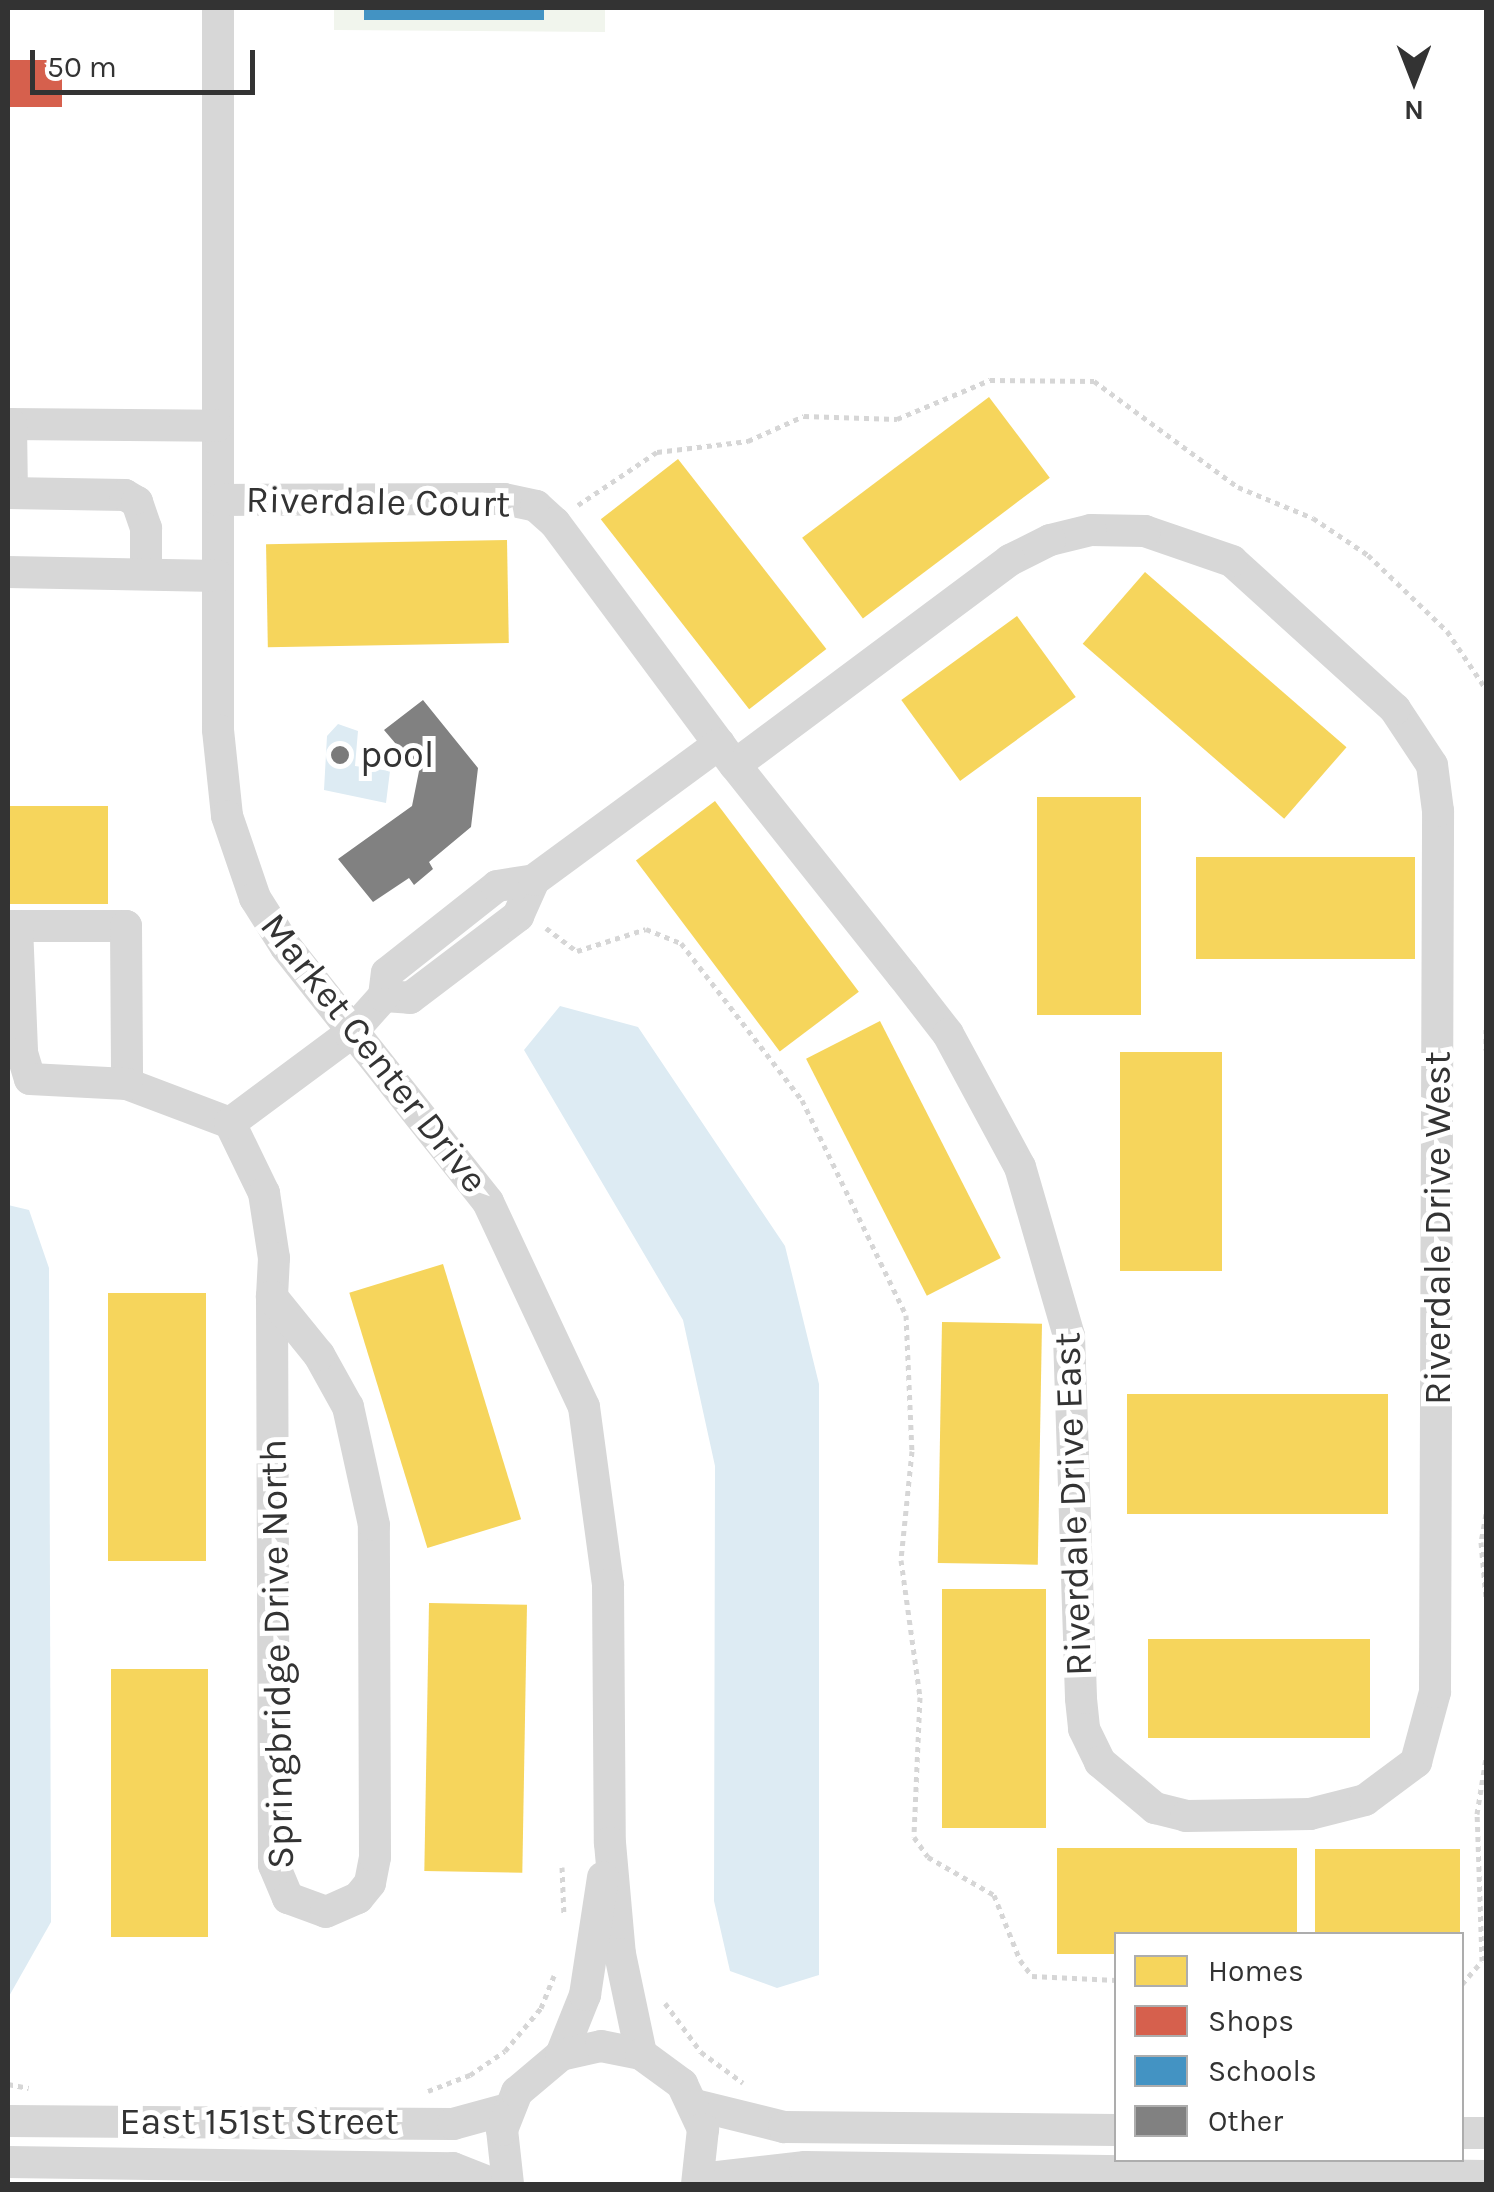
<!DOCTYPE html>
<html>
<head>
<meta charset="utf-8">
<style>
  body { margin:0 }
  #map { position:relative; width:1494px; height:2192px; overflow:hidden; background:#fff; font-family:Karla,sans-serif }
  div>[style] { position:absolute }
  .green>* { inset:0; background:#f1f5ed }
  .water>* { inset:0; background:#ddebf3 }
  .homes>* { inset:0; background:#f6d55c; transform-origin:0 0 }
  .shops>* { inset:0; background:#d6604d; transform-origin:0 0 }
  .schools>* { inset:0; background:#4393c3; transform-origin:0 0 }
  .building>* { inset:0; background:#818181 }
  .path>* { height:5px; margin-top:-2.5px; transform-origin:0; background:repeating-linear-gradient(90deg,#d6d6d6 0 5px,transparent 0 10px) }
  .minor>* { height:32px; margin:-16px; padding:0 16px; transform-origin:16px; border-radius:16px; background:#d7d7d7 }
  .dots>* { width:28px; height:28px; translate:-50% -50%; box-sizing:border-box; border:5px solid #fff; border-radius:50% }
  span { translate:-50% -50%; white-space:nowrap; text-align:center; line-height:1.15; -webkit-text-stroke:10px #fff; paint-order:stroke }
  .street-label { font-size:38px; color:#333 }
  .poi-label { font-size:38px; color:#333 }
  .left { translate:0 -50%; text-align:left }
  .frame { position:absolute; inset:0; border:10px solid #333; pointer-events:none }
  .legend { position:absolute; left:1114px; top:1932px; width:350px; height:230px; box-sizing:border-box; background:#fff; border:2px solid #adadad; margin:0; padding:12px 18px; list-style:none; font-size:30px; color:#333 }
  .legend li { display:flex; align-items:center; gap:20px; height:50px }
  .legend b { width:50px; border:2px solid #adadad }
  .north { position:absolute; left:1364px; top:30px; width:100px; height:100px; -webkit-text-stroke:8px #fff; paint-order:stroke; rotate:180deg; font-size:28px; font-weight:700; line-height:40px; text-align:center; color:#333 }
  .north::after { content:''; display:block; margin:auto; width:35px; height:45px; background:#333; clip-path:polygon(50% 0,100% 100%,50% 72%,0 100%) }
  .scale { position:absolute; left:30px; top:50px; width:225px; height:45px; box-sizing:border-box; border:5px solid #333; border-top:0; padding-left:12px; font-size:30px; line-height:35px; white-space:nowrap; color:#333; -webkit-text-stroke:8px #fff; paint-order:stroke }
</style>
</head>
<body>
<div id="map">
  <div class="green">
    <div style="clip-path:polygon(334px 8px,364px 8px,364px 20px,543px 20px,544px 8px,605px 8px,605px 32px,334px 30px)"></div>
  </div>
  <div class="water">
    <div style="clip-path:polygon(338px 724px,358px 731px,355px 766px,390px 771px,386px 803px,324px 790px,327px 736px)"></div>
    <div style="clip-path:polygon(560px 1006px,638px 1027px,785px 1246px,819px 1384px,819px 1975px,777px 1988px,730px 1971px,714px 1901px,715px 1466px,683px 1320px,524px 1050px)"></div>
    <div style="clip-path:polygon(8px 1205px,29px 1210px,49px 1268px,51px 1922px,8px 1998px)"></div>
  </div>
  <div class="homes">
    <div style="left:989px;top:397px;width:101px;height:234px;rotate:53deg"></div>
    <div style="left:678px;top:459px;width:241px;height:98px;rotate:52deg"></div>
    <div style="left:507px;top:540px;width:103px;height:241px;rotate:89deg"></div>
    <div style="left:1145px;top:572px;width:267px;height:95px;rotate:41deg"></div>
    <div style="left:1017px;top:616px;width:100px;height:143px;rotate:54deg"></div>
    <div style="left:1037px;top:797px;width:104px;height:218px"></div>
    <div style="left:715px;top:801px;width:239px;height:99px;rotate:53deg"></div>
    <div style="left:108px;top:806px;width:98px;height:100px;rotate:90deg"></div>
    <div style="left:1196px;top:857px;width:219px;height:102px"></div>
    <div style="left:880px;top:1021px;width:266px;height:83px;rotate:63deg"></div>
    <div style="left:1120px;top:1052px;width:102px;height:219px"></div>
    <div style="left:443px;top:1264px;width:267px;height:98px;rotate:73deg"></div>
    <div style="left:108px;top:1293px;width:98px;height:268px"></div>
    <div style="left:942px;top:1322px;width:100px;height:241px;rotate:1deg"></div>
    <div style="left:1127px;top:1394px;width:261px;height:120px"></div>
    <div style="left:942px;top:1589px;width:104px;height:239px"></div>
    <div style="left:429px;top:1603px;width:98px;height:268px;rotate:1deg"></div>
    <div style="left:1148px;top:1639px;width:222px;height:99px"></div>
    <div style="left:111px;top:1669px;width:97px;height:268px"></div>
    <div style="clip-path:polygon(1057px 1848px,1297px 1848px,1297px 1934px,1116px 1934px,1116px 1954px,1057px 1954px)"></div>
    <div style="left:1315px;top:1849px;width:145px;height:85px"></div>
  </div>
  <div class="shops">
    <div style="left:8px;top:60px;width:54px;height:47px"></div>
  </div>
  <div class="schools">
    <div style="left:364px;top:8px;width:180px;height:12px"></div>
  </div>
  <div class="building">
    <div style="clip-path:polygon(423px 700px,478px 768px,471px 827px,429px 862px,433px 869px,414px 885px,409px 878px,373px 902px,338px 859px,412px 806px,419px 771px,384px 730px)"></div>
  </div>
  <div class="path">
    <div style="left:578px;top:505px;width:95px;rotate:-33.9deg"></div>
    <div style="left:657px;top:452px;width:92px;rotate:-6.9deg"></div>
    <div style="left:748px;top:441px;width:61px;rotate:-24.1deg"></div>
    <div style="left:804px;top:416px;width:93px;rotate:1.8deg"></div>
    <div style="left:897px;top:419px;width:101px;rotate:-22.8deg"></div>
    <div style="left:990px;top:380px;width:104px;rotate:0.6deg"></div>
    <div style="left:1094px;top:381px;width:179px;rotate:36.4deg"></div>
    <div style="left:1238px;top:487px;width:81px;rotate:22.5deg"></div>
    <div style="left:1313px;top:518px;width:66px;rotate:33.9deg"></div>
    <div style="left:1368px;top:555px;width:110px;rotate:43.9deg"></div>
    <div style="left:1447px;top:631px;width:70px;rotate:56.1deg"></div>
    <div style="left:546px;top:928px;width:39px;rotate:37deg"></div>
    <div style="left:577px;top:951px;width:72px;rotate:-17.7deg"></div>
    <div style="left:646px;top:929px;width:38px;rotate:22deg"></div>
    <div style="left:681px;top:943px;width:198px;rotate:52.4deg"></div>
    <div style="left:802px;top:1100px;width:239px;rotate:64.2deg"></div>
    <div style="left:906px;top:1315px;width:136px;rotate:87.5deg"></div>
    <div style="left:912px;top:1451px;width:110px;rotate:95.8deg"></div>
    <div style="left:901px;top:1560px;width:138px;rotate:82.1deg"></div>
    <div style="left:920px;top:1697px;width:140px;rotate:92.5deg"></div>
    <div style="left:914px;top:1837px;width:24px;rotate:55deg"></div>
    <div style="left:928px;top:1857px;width:76px;rotate:29.9deg"></div>
    <div style="left:994px;top:1895px;width:70px;rotate:68.2deg"></div>
    <div style="left:1020px;top:1960px;width:20px;rotate:53deg"></div>
    <div style="left:1032px;top:1976px;width:84px;rotate:2.7deg"></div>
    <div style="left:1486px;top:1029px;width:21px;rotate:90deg"></div>
    <div style="left:1486px;top:1514px;width:28px;rotate:100deg"></div>
    <div style="left:1481px;top:1542px;width:56px;rotate:84.9deg"></div>
    <div style="left:562px;top:1867px;width:49px;rotate:87.7deg"></div>
    <div style="left:1462px;top:1984px;width:30px;rotate:-49deg"></div>
    <div style="left:1482px;top:1961px;width:147px;rotate:-91.9deg"></div>
    <div style="left:1477px;top:1814px;width:57px;rotate:-80.9deg"></div>
    <div style="left:665px;top:2003px;width:61px;rotate:53.7deg"></div>
    <div style="left:701px;top:2052px;width:52px;rotate:36.4deg"></div>
    <div style="left:8px;top:2084px;width:21px;rotate:11deg"></div>
    <div style="left:428px;top:2091px;width:45px;rotate:-20.9deg"></div>
    <div style="left:470px;top:2075px;width:42px;rotate:-34.4deg"></div>
    <div style="left:505px;top:2051px;width:56px;rotate:-50.1deg"></div>
    <div style="left:541px;top:2008px;width:35px;rotate:-68deg"></div>
  </div>
  <div class="minor">
    <div style="left:218px;top:8px;width:722px;rotate:90deg"></div>
    <div style="left:218px;top:730px;width:86px;rotate:84deg"></div>
    <div style="left:227px;top:816px;width:87px;rotate:71.1deg"></div>
    <div style="left:255px;top:898px;width:58px;rotate:57.7deg"></div>
    <div style="left:286px;top:947px;width:325px;rotate:51.6deg"></div>
    <div style="left:488px;top:1202px;width:226px;rotate:64.9deg"></div>
    <div style="left:584px;top:1407px;width:180px;rotate:82.3deg"></div>
    <div style="left:608px;top:1585px;width:258px;rotate:89.6deg"></div>
    <div style="left:610px;top:1843px;width:111px;rotate:84.9deg"></div>
    <div style="left:620px;top:1954px;width:102px;rotate:78.1deg"></div>
    <div style="left:8px;top:424px;width:209px;rotate:0.5deg"></div>
    <div style="left:11px;top:424px;width:69px;rotate:89.2deg"></div>
    <div style="left:8px;top:493px;width:117px;rotate:1deg"></div>
    <div style="left:125px;top:495px;width:14px;rotate:30deg"></div>
    <div style="left:137px;top:502px;width:28px;rotate:71deg"></div>
    <div style="left:146px;top:528px;width:46px;rotate:90deg"></div>
    <div style="left:218px;top:500px;width:286px;rotate:-0.2deg"></div>
    <div style="left:504px;top:499px;width:33px;rotate:12deg"></div>
    <div style="left:536px;top:506px;width:25px;rotate:42deg"></div>
    <div style="left:555px;top:523px;width:275px;rotate:53.4deg"></div>
    <div style="left:719px;top:744px;width:26px;rotate:53deg"></div>
    <div style="left:735px;top:765px;width:270px;rotate:51.5deg"></div>
    <div style="left:903px;top:976px;width:73px;rotate:52.2deg"></div>
    <div style="left:948px;top:1034px;width:151px;rotate:61.6deg"></div>
    <div style="left:1020px;top:1167px;width:176px;rotate:73.8deg"></div>
    <div style="left:1069px;top:1336px;width:363px;rotate:88.1deg"></div>
    <div style="left:1081px;top:1699px;width:30px;rotate:84deg"></div>
    <div style="left:1084px;top:1729px;width:37px;rotate:64deg"></div>
    <div style="left:1100px;top:1762px;width:72px;rotate:39.9deg"></div>
    <div style="left:1155px;top:1808px;width:32px;rotate:14deg"></div>
    <div style="left:1186px;top:1816px;width:124px;rotate:-0.9deg"></div>
    <div style="left:1310px;top:1814px;width:57px;rotate:-14.3deg"></div>
    <div style="left:1365px;top:1800px;width:64px;rotate:-36.7deg"></div>
    <div style="left:1416px;top:1762px;width:73px;rotate:-74.8deg"></div>
    <div style="left:1435px;top:1692px;width:881px;rotate:-89.8deg"></div>
    <div style="left:1438px;top:811px;width:46px;rotate:-97.4deg"></div>
    <div style="left:1432px;top:765px;width:67px;rotate:-123.5deg"></div>
    <div style="left:1395px;top:709px;width:220px;rotate:-137.8deg"></div>
    <div style="left:1232px;top:561px;width:92px;rotate:-161deg"></div>
    <div style="left:1145px;top:531px;width:54px;rotate:-178.9deg"></div>
    <div style="left:1091px;top:530px;width:42px;rotate:166.3deg"></div>
    <div style="left:1050px;top:540px;width:45px;rotate:153.4deg"></div>
    <div style="left:1010px;top:560px;width:343px;rotate:143.3deg"></div>
    <div style="left:8px;top:572px;width:210px;rotate:1.1deg"></div>
    <div style="left:8px;top:926px;width:118px"></div>
    <div style="left:126px;top:926px;width:158px;rotate:89.6deg"></div>
    <div style="left:127px;top:1084px;width:110px;rotate:20.7deg"></div>
    <div style="left:230px;top:1123px;width:78px;rotate:64.1deg"></div>
    <div style="left:264px;top:1193px;width:66px;rotate:81.3deg"></div>
    <div style="left:274px;top:1258px;width:39px;rotate:93deg"></div>
    <div style="left:272px;top:1297px;width:568px;rotate:89.8deg"></div>
    <div style="left:274px;top:1865px;width:36px;rotate:67deg"></div>
    <div style="left:288px;top:1898px;width:40px;rotate:20.2deg"></div>
    <div style="left:326px;top:1912px;width:35px;rotate:-24deg"></div>
    <div style="left:358px;top:1898px;width:19px;rotate:-51deg"></div>
    <div style="left:370px;top:1883px;width:26px;rotate:-79deg"></div>
    <div style="left:375px;top:1857px;width:332px;rotate:-90.2deg"></div>
    <div style="left:374px;top:1525px;width:121px;rotate:-102.4deg"></div>
    <div style="left:348px;top:1407px;width:60px;rotate:-119.1deg"></div>
    <div style="left:319px;top:1355px;width:75px;rotate:-129deg"></div>
    <div style="left:17px;top:926px;width:127px;rotate:87.7deg"></div>
    <div style="left:22px;top:1053px;width:27px;rotate:73deg"></div>
    <div style="left:30px;top:1079px;width:97px;rotate:3deg"></div>
    <div style="left:384px;top:996px;width:26px;rotate:4deg"></div>
    <div style="left:410px;top:998px;width:136px;rotate:-37.2deg"></div>
    <div style="left:518px;top:916px;width:39px;rotate:-66deg"></div>
    <div style="left:230px;top:1123px;width:149px;rotate:-36.6deg"></div>
    <div style="left:350px;top:1034px;width:51px;rotate:-48.2deg"></div>
    <div style="left:384px;top:996px;width:23px;rotate:-83deg"></div>
    <div style="left:387px;top:973px;width:140px;rotate:-38.3deg"></div>
    <div style="left:497px;top:886px;width:37px;rotate:-9deg"></div>
    <div style="left:534px;top:880px;width:230px;rotate:-36.3deg"></div>
    <div style="left:561px;top:2055px;width:65px;rotate:-68.2deg"></div>
    <div style="left:585px;top:1995px;width:119px;rotate:-81.3deg"></div>
    <div style="left:695px;top:2105px;width:92px;rotate:13.9deg"></div>
    <div style="left:784px;top:2127px;width:332px;rotate:0.5deg"></div>
    <div style="left:8px;top:2121px;width:445px;rotate:0.4deg"></div>
    <div style="left:453px;top:2124px;width:57px;rotate:-15.3deg"></div>
    <div style="left:1462px;top:2133px;width:24px"></div>
    <div style="left:8px;top:2162px;width:445px;rotate:0.8deg"></div>
    <div style="left:453px;top:2168px;width:43px;rotate:21.8deg"></div>
    <div style="left:700px;top:2179px;width:106px;rotate:-6.5deg"></div>
    <div style="left:805px;top:2167px;width:681px;rotate:0.76deg"></div>
    <div style="left:508px;top:2184px;width:54px;rotate:-96.3deg"></div>
    <div style="left:502px;top:2130px;width:41px;rotate:-68.5deg"></div>
    <div style="left:517px;top:2092px;width:57px;rotate:-40.1deg"></div>
    <div style="left:561px;top:2055px;width:41px;rotate:-12.7deg"></div>
    <div style="left:601px;top:2046px;width:41px;rotate:11.3deg"></div>
    <div style="left:641px;top:2054px;width:51px;rotate:36.2deg"></div>
    <div style="left:682px;top:2084px;width:50px;rotate:65deg"></div>
    <div style="left:703px;top:2129px;width:55px;rotate:96.2deg"></div>
  </div>
  <div class="dots">
    <div style="left:340px;top:755px;background:#7a7a7a"></div>
  </div>
  <div class="street-label">
    <span style="left:378px;top:502px;rotate:1deg">Riverdale Court</span>
    <span style="left:374px;top:1053px;rotate:52deg">Market Center Drive</span>
    <span style="left:1438px;top:1228px;rotate:-90deg">Riverdale Drive West</span>
    <span style="left:1073px;top:1504px;rotate:-92deg">Riverdale Drive East</span>
    <span style="left:277px;top:1654px;rotate:-91deg">Springbridge Drive North</span>
    <span style="left:259px;top:2122px">East 151st Street</span>
  </div>
  <div class="poi-label">
    <span class="left" style="left:360px;top:755px">pool</span>
  </div>
  <div class="frame"></div>
  <ul class="legend">
  <li><b style="height:28px;background:#f6d55c"></b>Homes</li>
  <li><b style="height:28px;background:#d6604d"></b>Shops</li>
  <li><b style="height:28px;background:#4393c3"></b>Schools</li>
  <li><b style="height:28px;background:#818181"></b>Other</li>
  </ul>
  <div class="north">N</div>
  <div class="scale">50 m</div>
</div>
</body>
</html>
